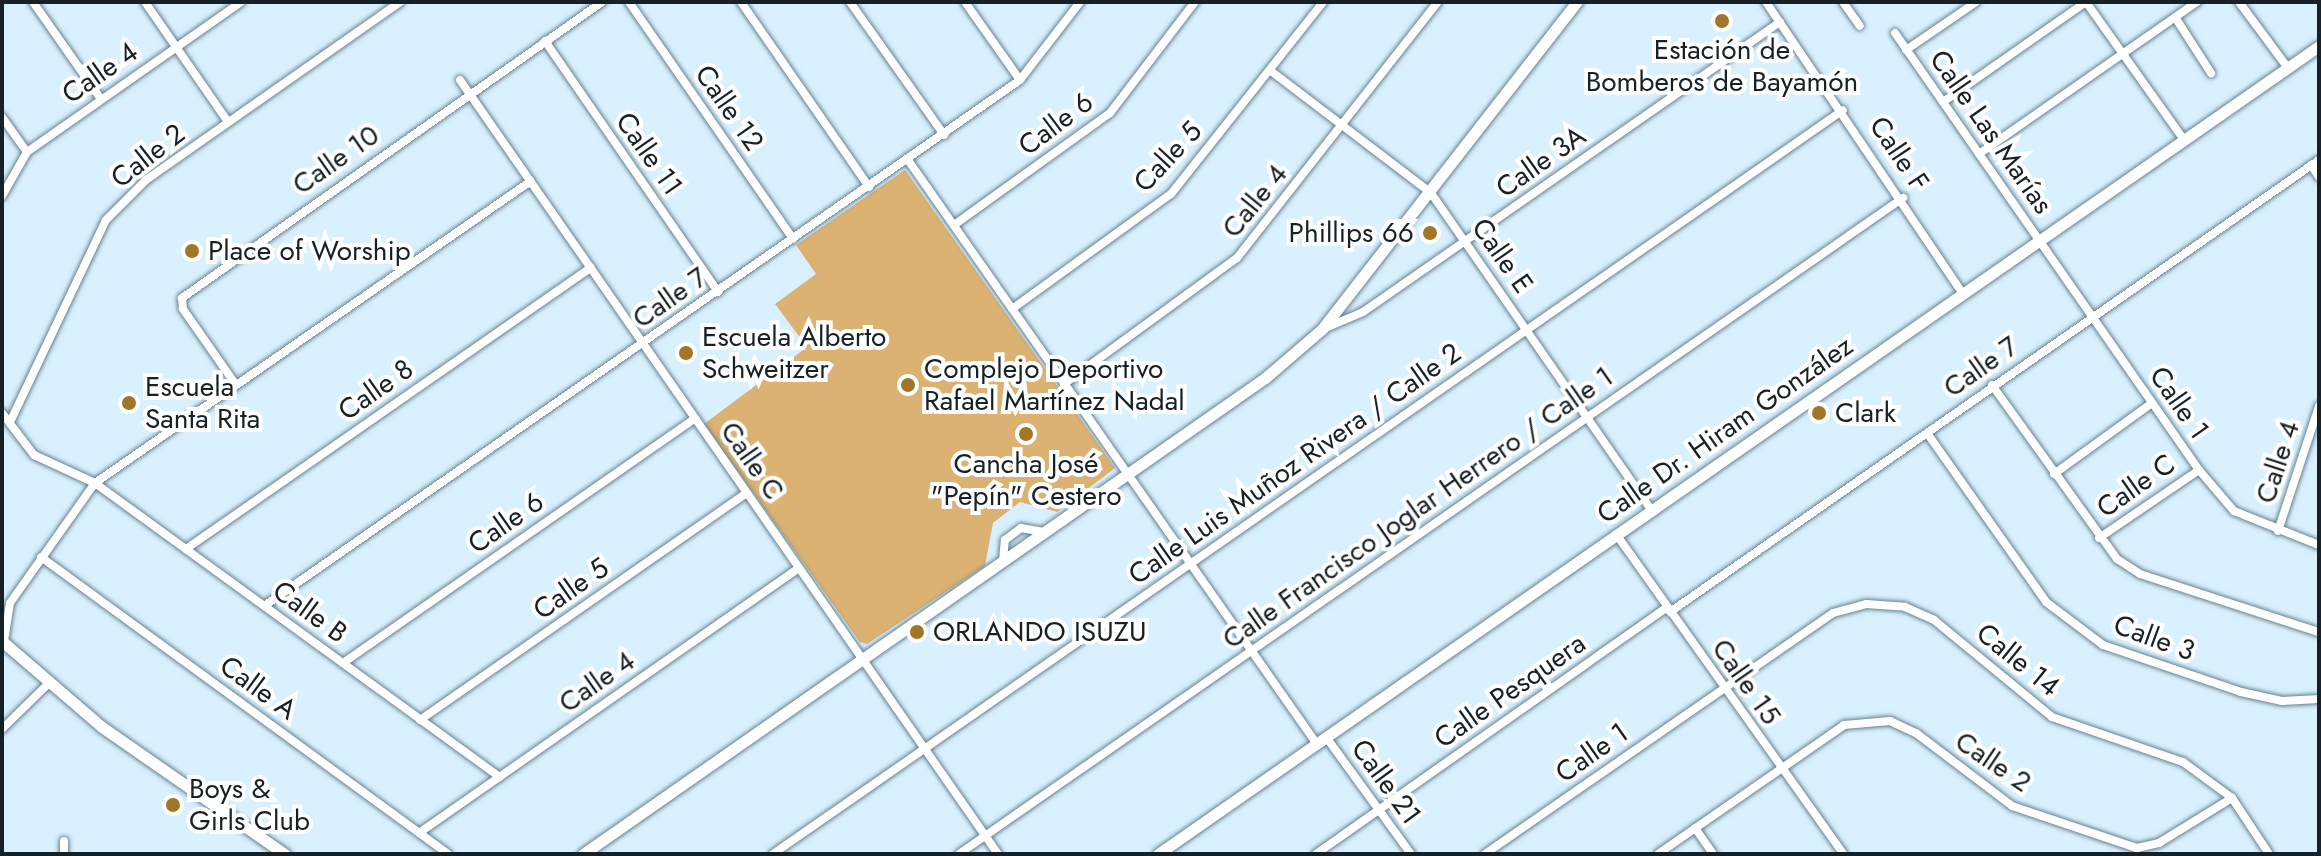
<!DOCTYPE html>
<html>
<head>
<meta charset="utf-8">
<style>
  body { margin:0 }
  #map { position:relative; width:2321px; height:856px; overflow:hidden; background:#d9f0fe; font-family:Jost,sans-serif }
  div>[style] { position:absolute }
  .green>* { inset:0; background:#dbb272 }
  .roads { filter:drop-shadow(0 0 2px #678291) drop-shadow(0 0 2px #678291) }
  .street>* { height:8px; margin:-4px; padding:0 4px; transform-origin:4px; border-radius:4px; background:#fff }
  .secondary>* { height:11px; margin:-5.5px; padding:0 5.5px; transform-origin:5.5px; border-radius:5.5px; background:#fff }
  .dots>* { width:22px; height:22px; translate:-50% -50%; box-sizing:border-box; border:4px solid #fff; border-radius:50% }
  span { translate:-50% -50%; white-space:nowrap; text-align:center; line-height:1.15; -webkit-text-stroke:8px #fff; paint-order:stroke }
  .poi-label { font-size:28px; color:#162127 }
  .right { translate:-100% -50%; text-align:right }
  .left { translate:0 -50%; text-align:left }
  .street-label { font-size:28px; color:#162127 }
  .frame { position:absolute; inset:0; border:4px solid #162127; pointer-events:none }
</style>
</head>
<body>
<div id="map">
  <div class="green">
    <div style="clip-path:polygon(905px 170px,1115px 468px,1057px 512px,1020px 502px,993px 523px,985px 566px,867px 644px,860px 642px,704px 424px,807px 347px,775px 304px,816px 274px,796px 245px)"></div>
  </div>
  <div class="roads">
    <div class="street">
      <div style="left:33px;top:2px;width:118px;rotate:55deg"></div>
      <div style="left:145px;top:2px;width:146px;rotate:55.3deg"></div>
      <div style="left:629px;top:2px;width:288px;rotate:55.3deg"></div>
      <div style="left:741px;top:2px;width:225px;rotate:55.3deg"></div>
      <div style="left:850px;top:2px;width:163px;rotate:54.7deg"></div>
      <div style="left:965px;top:2px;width:95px;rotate:54.8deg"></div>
      <div style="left:1766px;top:2px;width:352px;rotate:56deg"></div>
      <div style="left:1843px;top:2px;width:29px;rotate:55deg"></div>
      <div style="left:2086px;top:2px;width:169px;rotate:54.6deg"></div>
      <div style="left:2239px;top:2px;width:82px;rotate:53.4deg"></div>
      <div style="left:2175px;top:17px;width:67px;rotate:57.3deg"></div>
      <div style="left:1895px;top:33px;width:532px;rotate:55.18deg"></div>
      <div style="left:2199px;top:470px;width:54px;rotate:49.5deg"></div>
      <div style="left:2234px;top:511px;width:92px;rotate:21.8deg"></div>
      <div style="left:545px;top:41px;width:305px;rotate:55.4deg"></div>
      <div style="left:1906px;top:50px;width:85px;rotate:-34.4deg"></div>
      <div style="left:1271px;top:71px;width:201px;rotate:37.3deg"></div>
      <div style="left:1431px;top:193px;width:386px;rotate:55.2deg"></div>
      <div style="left:460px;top:80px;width:943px;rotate:55.2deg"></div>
      <div style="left:1943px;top:102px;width:174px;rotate:-35deg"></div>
      <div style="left:2px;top:117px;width:43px;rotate:54.5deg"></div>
      <div style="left:1979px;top:154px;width:266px;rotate:-34.9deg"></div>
      <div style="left:908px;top:160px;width:712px;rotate:55.01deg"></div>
      <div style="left:2311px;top:165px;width:14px;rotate:56deg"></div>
      <div style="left:2px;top:196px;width:51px;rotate:-60.4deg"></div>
      <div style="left:27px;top:152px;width:261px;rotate:-35deg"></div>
      <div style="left:954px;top:225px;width:192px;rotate:-35.7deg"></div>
      <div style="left:1110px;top:113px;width:140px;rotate:-52.6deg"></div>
      <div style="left:1012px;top:309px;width:196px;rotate:-35.9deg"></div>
      <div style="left:1171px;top:194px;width:245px;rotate:-51.6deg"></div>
      <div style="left:1323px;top:329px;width:43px;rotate:-23deg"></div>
      <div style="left:1363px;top:312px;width:508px;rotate:-34.82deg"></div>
      <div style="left:1064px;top:384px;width:214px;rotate:-36.1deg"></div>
      <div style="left:1237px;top:258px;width:325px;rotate:-51.9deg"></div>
      <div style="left:236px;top:385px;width:93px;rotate:-124.9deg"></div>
      <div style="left:183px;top:309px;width:11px;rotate:-95deg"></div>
      <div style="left:182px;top:298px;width:514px;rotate:-35.17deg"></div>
      <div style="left:1992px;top:385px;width:214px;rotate:54.3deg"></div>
      <div style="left:2117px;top:559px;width:27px;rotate:33deg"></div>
      <div style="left:2140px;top:574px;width:188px;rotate:18deg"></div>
      <div style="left:2px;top:413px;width:53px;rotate:52.7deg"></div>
      <div style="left:34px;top:455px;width:67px;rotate:24.7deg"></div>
      <div style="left:95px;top:483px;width:500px;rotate:36deg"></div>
      <div style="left:11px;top:420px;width:221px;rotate:-64.6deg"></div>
      <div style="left:106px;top:220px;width:57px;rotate:-45deg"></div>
      <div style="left:146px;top:180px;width:310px;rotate:-35deg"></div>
      <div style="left:1927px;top:433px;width:207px;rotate:54.8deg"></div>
      <div style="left:2046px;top:602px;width:71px;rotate:37deg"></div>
      <div style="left:2103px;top:645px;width:146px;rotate:18.8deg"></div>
      <div style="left:2241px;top:692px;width:42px;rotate:12.4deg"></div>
      <div style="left:2282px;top:701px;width:37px;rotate:-3deg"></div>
      <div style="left:2054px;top:474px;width:121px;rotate:-35.9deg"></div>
      <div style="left:2278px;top:531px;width:132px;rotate:-71.8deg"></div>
      <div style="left:1616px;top:534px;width:392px;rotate:54.6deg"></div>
      <div style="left:2099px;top:538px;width:121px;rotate:-34.2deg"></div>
      <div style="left:186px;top:549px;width:493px;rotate:-34.8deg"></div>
      <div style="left:41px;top:557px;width:504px;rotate:36.12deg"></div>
      <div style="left:1003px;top:561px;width:21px;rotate:-85deg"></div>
      <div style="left:1005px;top:540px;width:20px;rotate:-37deg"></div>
      <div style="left:1021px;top:528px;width:23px;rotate:10deg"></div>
      <div style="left:264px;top:606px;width:921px;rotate:-34.83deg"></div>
      <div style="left:1020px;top:80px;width:98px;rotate:-52.4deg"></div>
      <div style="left:1670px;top:612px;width:791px;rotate:-34.86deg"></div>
      <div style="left:4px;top:641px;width:38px;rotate:-81deg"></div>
      <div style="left:10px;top:603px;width:147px;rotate:-54.7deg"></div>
      <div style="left:95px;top:483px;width:530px;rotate:-34.71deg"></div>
      <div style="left:343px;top:663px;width:429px;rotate:-34.8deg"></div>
      <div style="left:420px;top:720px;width:398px;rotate:-34.8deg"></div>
      <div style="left:2px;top:729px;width:66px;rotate:-44.4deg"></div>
      <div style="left:1326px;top:737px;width:145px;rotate:54deg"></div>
      <div style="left:1695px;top:828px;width:32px;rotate:55deg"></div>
      <div style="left:419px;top:833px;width:463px;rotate:-34.9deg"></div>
      <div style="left:64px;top:841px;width:13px;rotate:90deg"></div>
      <div style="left:773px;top:854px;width:1303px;rotate:-34.81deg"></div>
      <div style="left:959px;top:854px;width:1150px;rotate:-34.8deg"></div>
      <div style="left:1316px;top:854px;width:429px;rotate:-35.1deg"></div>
      <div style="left:1485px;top:854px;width:423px;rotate:-34.7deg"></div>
      <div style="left:1833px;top:613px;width:34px;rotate:-15deg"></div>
      <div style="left:1866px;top:604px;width:39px;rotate:4deg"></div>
      <div style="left:1905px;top:607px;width:32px;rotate:24deg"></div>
      <div style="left:1934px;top:620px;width:153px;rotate:39.4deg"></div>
      <div style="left:2052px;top:717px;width:139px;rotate:19deg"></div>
      <div style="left:2183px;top:762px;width:61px;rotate:36.3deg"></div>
      <div style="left:2232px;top:798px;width:67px;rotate:56.5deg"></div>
      <div style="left:1658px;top:854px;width:226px;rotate:-34.7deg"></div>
      <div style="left:1844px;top:725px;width:46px;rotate:-5deg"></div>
      <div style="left:1890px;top:721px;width:29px;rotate:25deg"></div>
      <div style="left:1916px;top:733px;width:121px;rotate:37.2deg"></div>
      <div style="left:2012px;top:806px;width:132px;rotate:18.6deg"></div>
      <div style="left:2137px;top:848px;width:23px;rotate:-13deg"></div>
      <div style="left:2159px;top:843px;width:86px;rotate:-31.7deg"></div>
    </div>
    <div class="secondary">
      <div style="left:2px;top:641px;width:132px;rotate:40.7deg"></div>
      <div style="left:102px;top:727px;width:223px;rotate:34.8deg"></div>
      <div style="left:583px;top:854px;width:832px;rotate:-34.91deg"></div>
      <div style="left:1265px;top:378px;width:75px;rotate:-40.7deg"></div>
      <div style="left:1322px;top:329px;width:415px;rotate:-52.1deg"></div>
      <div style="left:1158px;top:854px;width:1414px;rotate:-34.84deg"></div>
    </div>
  </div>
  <div class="dots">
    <div style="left:1722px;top:21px;background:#a27627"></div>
    <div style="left:1430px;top:233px;background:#a27627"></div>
    <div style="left:192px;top:251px;background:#a27627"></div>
    <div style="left:686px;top:353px;background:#a27627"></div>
    <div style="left:908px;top:385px;background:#a27627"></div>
    <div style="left:129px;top:403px;background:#a27627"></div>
    <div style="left:1819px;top:413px;background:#a27627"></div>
    <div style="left:1026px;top:434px;background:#a27627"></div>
    <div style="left:917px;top:632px;background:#a27627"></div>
    <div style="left:173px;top:805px;background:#a27627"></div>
  </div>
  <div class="poi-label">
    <span style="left:1722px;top:66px">Estación de<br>Bomberos de Bayamón</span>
    <span class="right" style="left:1414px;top:233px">Phillips 66</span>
    <span class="left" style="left:208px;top:251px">Place of Worship</span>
    <span class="left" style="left:702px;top:353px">Escuela Alberto<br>Schweitzer</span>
    <span class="left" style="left:924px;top:385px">Complejo Deportivo<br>Rafael Martínez Nadal</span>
    <span class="left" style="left:145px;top:403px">Escuela<br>Santa Rita</span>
    <span class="left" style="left:1835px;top:413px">Clark</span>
    <span style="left:1026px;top:480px">Cancha José<br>"Pepín" Cestero</span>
    <span class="left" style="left:933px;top:632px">ORLANDO ISUZU</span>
    <span class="left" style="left:189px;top:805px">Boys &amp;<br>Girls Club</span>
  </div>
  <div class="street-label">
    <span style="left:100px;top:73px;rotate:-35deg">Calle 4</span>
    <span style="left:729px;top:108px;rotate:55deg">Calle 12</span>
    <span style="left:1056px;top:124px;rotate:-37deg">Calle 6</span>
    <span style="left:1991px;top:132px;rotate:55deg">Calle Las Marías</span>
    <span style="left:649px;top:154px;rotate:55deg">Calle 11</span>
    <span style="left:1899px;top:154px;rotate:56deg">Calle F</span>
    <span style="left:148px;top:156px;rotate:-38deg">Calle 2</span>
    <span style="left:1168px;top:157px;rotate:-47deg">Calle 5</span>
    <span style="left:336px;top:160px;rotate:-35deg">Calle 10</span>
    <span style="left:1541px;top:162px;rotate:-35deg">Calle 3A</span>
    <span style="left:1255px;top:201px;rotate:-51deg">Calle 4</span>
    <span style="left:1502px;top:256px;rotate:55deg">Calle E</span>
    <span style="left:670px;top:298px;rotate:-35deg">Calle 7</span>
    <span style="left:1981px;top:367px;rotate:-35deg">Calle 7</span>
    <span style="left:376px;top:390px;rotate:-35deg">Calle 8</span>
    <span style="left:2179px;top:403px;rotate:55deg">Calle 1</span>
    <span style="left:1725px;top:430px;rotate:-35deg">Calle Dr. Hiram González</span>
    <span style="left:752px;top:461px;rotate:55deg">Calle C</span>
    <span style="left:2278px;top:462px;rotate:-72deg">Calle 4</span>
    <span style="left:1295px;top:464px;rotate:-35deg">Calle Luis Muñoz Rivera / Calle 2</span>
    <span style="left:2136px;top:486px;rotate:-35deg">Calle C</span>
    <span style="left:1418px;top:508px;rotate:-35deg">Calle Francisco Joglar Herrero / Calle 1</span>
    <span style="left:506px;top:523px;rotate:-35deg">Calle 6</span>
    <span style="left:571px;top:589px;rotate:-35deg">Calle 5</span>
    <span style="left:310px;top:612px;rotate:36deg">Calle B</span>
    <span style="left:2154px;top:638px;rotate:20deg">Calle 3</span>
    <span style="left:2018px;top:660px;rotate:39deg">Calle 14</span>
    <span style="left:597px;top:682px;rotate:-35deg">Calle 4</span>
    <span style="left:1746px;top:682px;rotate:55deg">Calle 15</span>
    <span style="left:258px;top:688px;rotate:36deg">Calle A</span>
    <span style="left:1510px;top:691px;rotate:-35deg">Calle Pesquera</span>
    <span style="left:1592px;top:753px;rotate:-35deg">Calle 1</span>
    <span style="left:1993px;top:762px;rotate:34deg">Calle 2</span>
    <span style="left:1386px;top:782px;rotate:54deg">Calle 21</span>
  </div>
  <div class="frame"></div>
</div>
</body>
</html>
